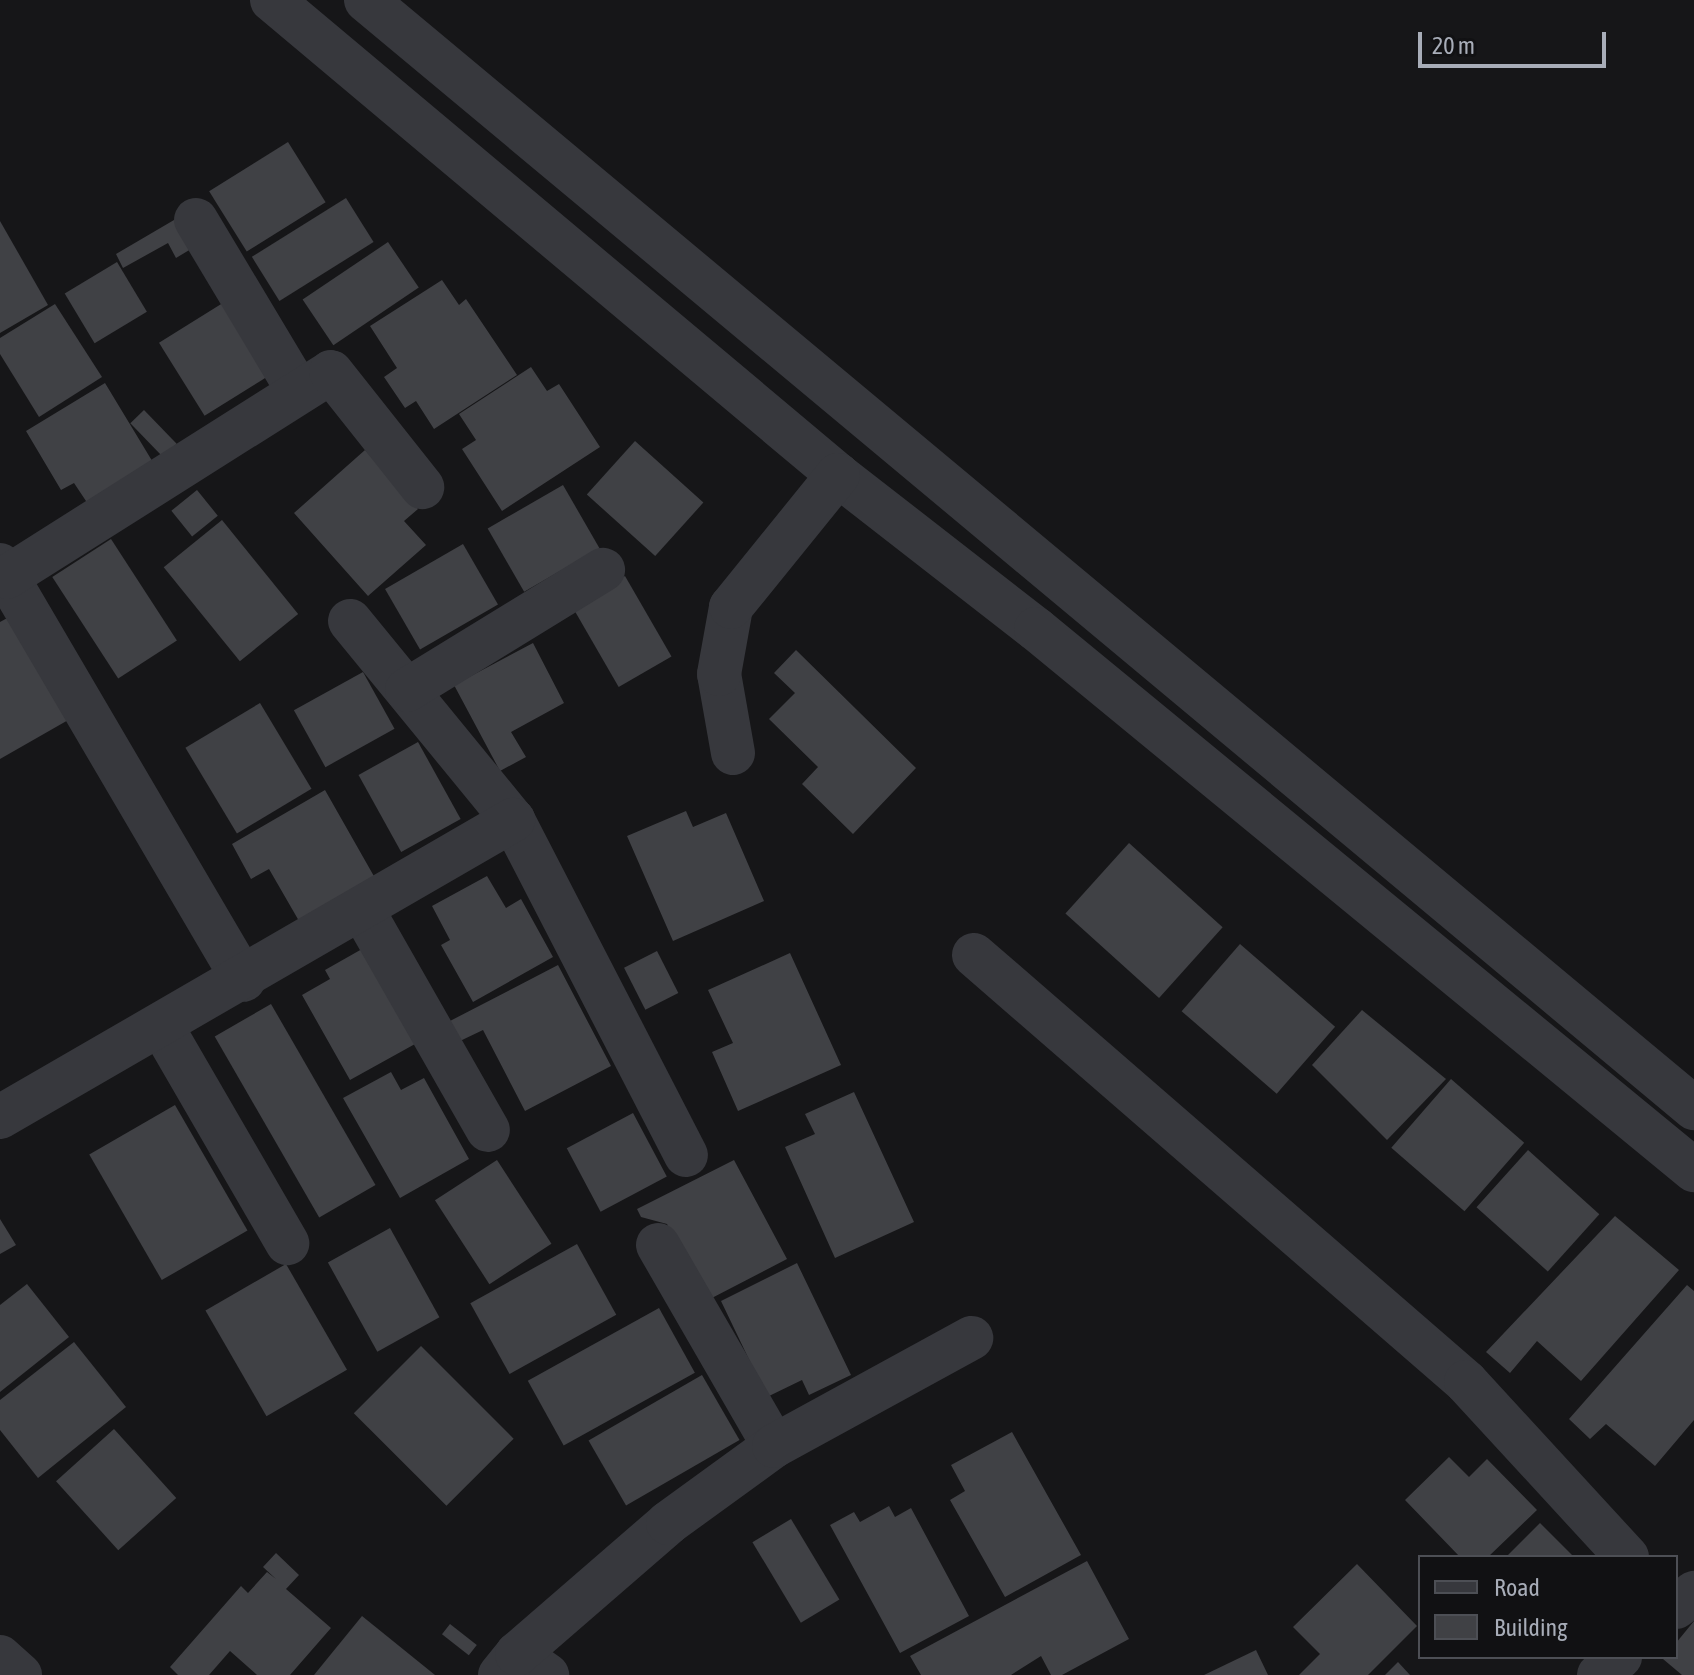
<!DOCTYPE html>
<html>
<head>
<meta charset="utf-8">
<style>
  body { margin:0 }
  #map { position:relative; width:1694px; height:1675px; overflow:hidden; background:#161618; font-family:"Asap Condensed",sans-serif }
  div>[style] { position:absolute }
  .building>* { inset:0; background:#404145; transform-origin:0 0 }
  .minor>* { height:44px; margin:-22px; padding:0 22px; transform-origin:22px; border-radius:22px; background:#37383d }
  .tertiary>* { height:44px; margin:-22px; padding:0 22px; transform-origin:22px; border-radius:22px; background:#37383d }
  span { translate:-50% -50%; white-space:nowrap; text-align:center; line-height:1.15; -webkit-text-stroke:6px #111113; paint-order:stroke }
  .legend { position:absolute; left:1418px; top:1555px; width:260px; height:104px; box-sizing:border-box; background:#111113; border:2px solid #4d4f55; margin:0; padding:10px 14px; list-style:none; font-size:24px; color:#a8adb8 }
  .legend li { display:flex; align-items:center; gap:16px; height:40px }
  .legend b { width:40px; border:2px solid #4d4f55 }
  .scale { position:absolute; left:1418px; top:32px; width:188px; height:36px; box-sizing:border-box; border:4px solid #a8adb8; border-top:0; padding-left:10px; font-size:24px; line-height:28px; white-space:nowrap; color:#a8adb8; -webkit-text-stroke:6px #111113; paint-order:stroke }
</style>
</head>
<body>
<div id="map">
  <div class="building">
    <div style="left:288px;top:142px;width:71px;height:93px;rotate:58deg"></div>
    <div style="left:346px;top:198px;width:52px;height:111px;rotate:58deg"></div>
    <div style="clip-path:polygon(174px 220px,191px 249px,176px 258px,168px 243px,123px 268px,116px 254px)"></div>
    <div style="clip-path:polygon(0 221px,48px 305px,0 333px)"></div>
    <div style="left:388px;top:242px;width:55px;height:103px;rotate:56deg"></div>
    <div style="left:117px;top:262px;width:58px;height:61px;rotate:59deg"></div>
    <div style="clip-path:polygon(442px 280px,459px 305px,466px 299px,517px 375px,434px 429px,416px 401px,405px 408px,384px 377px,397px 368px,370px 326px)"></div>
    <div style="left:226px;top:301px;width:86px;height:79px;rotate:58deg"></div>
    <div style="clip-path:polygon(55px 304px,102px 377px,39px 417px,0 354px,0 338px)"></div>
    <div style="clip-path:polygon(531px 367px,547px 391px,559px 384px,600px 447px,502px 511px,462px 449px,476px 440px,459px 414px)"></div>
    <div style="clip-path:polygon(105px 383px,154px 464px,88px 504px,74px 483px,61px 490px,26px 431px)"></div>
    <div style="left:144px;top:410px;width:47px;height:19px;rotate:46deg"></div>
    <div style="left:635px;top:441px;width:92px;height:72px;rotate:42deg"></div>
    <div style="clip-path:polygon(365px 450px,418px 509px,404px 521px,426px 545px,368px 596px,294px 513px)"></div>
    <div style="left:563px;top:485px;width:73px;height:87px;rotate:60deg"></div>
    <div style="left:197px;top:490px;width:33px;height:33px;rotate:51deg"></div>
    <div style="left:222px;top:520px;width:121px;height:75px;rotate:51deg"></div>
    <div style="left:111px;top:539px;width:121px;height:70px;rotate:57deg"></div>
    <div style="left:463px;top:544px;width:70px;height:90px;rotate:60deg"></div>
    <div style="left:625px;top:576px;width:93px;height:61px;rotate:60deg"></div>
    <div style="clip-path:polygon(11px 616px,70px 719px,0 759px,0 622px)"></div>
    <div style="clip-path:polygon(533px 643px,564px 703px,511px 732px,526px 757px,500px 771px,454px 685px)"></div>
    <div style="clip-path:polygon(796px 650px,916px 768px,853px 834px,802px 784px,818px 767px,769px 719px,795px 693px,774px 673px)"></div>
    <div style="left:363px;top:672px;width:65px;height:79px;rotate:61deg"></div>
    <div style="left:260px;top:703px;width:100px;height:87px;rotate:59deg"></div>
    <div style="left:418px;top:742px;width:88px;height:68px;rotate:61deg"></div>
    <div style="clip-path:polygon(325px 790px,375px 878px,299px 921px,269px 869px,251px 879px,232px 844px)"></div>
    <div style="clip-path:polygon(686px 811px,693px 827px,726px 813px,764px 901px,673px 941px,627px 836px)"></div>
    <div style="left:1129px;top:843px;width:126px;height:95px;rotate:42deg"></div>
    <div style="clip-path:polygon(487px 876px,506px 908px,521px 899px,553px 957px,473px 1002px,441px 945px,450px 940px,432px 906px)"></div>
    <div style="left:1240px;top:944px;width:126px;height:89px;rotate:41deg"></div>
    <div style="clip-path:polygon(362px 949px,415px 1044px,350px 1080px,302px 995px,330px 979px,325px 970px)"></div>
    <div style="left:657px;top:951px;width:47px;height:37px;rotate:63deg"></div>
    <div style="clip-path:polygon(790px 953px,841px 1065px,738px 1111px,712px 1052px,733px 1043px,708px 990px)"></div>
    <div style="clip-path:polygon(558px 965px,611px 1066px,525px 1111px,483px 1030px,460px 1041px,450px 1021px)"></div>
    <div style="left:271px;top:1004px;width:209px;height:65px;rotate:60deg"></div>
    <div style="clip-path:polygon(1362px 1010px,1446px 1079px,1387px 1140px,1312px 1065px)"></div>
    <div style="clip-path:polygon(391px 1072px,401px 1090px,424px 1078px,469px 1159px,400px 1198px,343px 1098px)"></div>
    <div style="left:1451px;top:1079px;width:97px;height:91px;rotate:41deg"></div>
    <div style="clip-path:polygon(854px 1092px,914px 1222px,835px 1258px,785px 1147px,815px 1134px,805px 1114px)"></div>
    <div style="left:175px;top:1105px;width:145px;height:99px;rotate:60deg"></div>
    <div style="left:633px;top:1113px;width:72px;height:75px;rotate:62deg"></div>
    <div style="left:1528px;top:1150px;width:96px;height:77px;rotate:42deg"></div>
    <div style="left:497px;top:1160px;width:100px;height:74px;rotate:57deg"></div>
    <div style="clip-path:polygon(734px 1160px,787px 1259px,708px 1300px,667px 1224px,641px 1217px,637px 1209px)"></div>
    <div style="clip-path:polygon(1615px 1216px,1679px 1270px,1581px 1381px,1537px 1341px,1510px 1373px,1486px 1352px)"></div>
    <div style="clip-path:polygon(0 1219px,16px 1245px,0 1254px)"></div>
    <div style="left:390px;top:1228px;width:102px;height:71px;rotate:61deg"></div>
    <div style="left:577px;top:1244px;width:81px;height:122px;rotate:61deg"></div>
    <div style="clip-path:polygon(797px 1263px,851px 1375px,809px 1395px,802px 1380px,767px 1397px,721px 1301px)"></div>
    <div style="left:286px;top:1264px;width:122px;height:93px;rotate:60deg"></div>
    <div style="clip-path:polygon(27px 1284px,69px 1337px,0 1392px,0 1305px)"></div>
    <div style="clip-path:polygon(1687px 1285px,1694px 1291px,1694px 1420px,1655px 1466px,1606px 1424px,1590px 1439px,1569px 1419px)"></div>
    <div style="left:659px;top:1308px;width:74px;height:150px;rotate:61deg"></div>
    <div style="clip-path:polygon(74px 1342px,126px 1407px,38px 1478px,0 1430px,0 1400px)"></div>
    <div style="left:421px;top:1346px;width:131px;height:95px;rotate:45deg"></div>
    <div style="left:702px;top:1375px;width:75px;height:131px;rotate:60deg"></div>
    <div style="left:114px;top:1429px;width:93px;height:78px;rotate:48deg"></div>
    <div style="clip-path:polygon(1012px 1432px,1081px 1555px,1005px 1597px,950px 1500px,965px 1491px,951px 1465px)"></div>
    <div style="clip-path:polygon(1449px 1457px,1469px 1477px,1487px 1459px,1537px 1510px,1488px 1557px,1460px 1557px,1405px 1500px)"></div>
    <div style="clip-path:polygon(889px 1506px,895px 1517px,911px 1508px,969px 1616px,900px 1653px,830px 1525px,854px 1512px,860px 1522px)"></div>
    <div style="left:791px;top:1519px;width:94px;height:45px;rotate:59deg"></div>
    <div style="clip-path:polygon(1540px 1523px,1574px 1557px,1506px 1557px)"></div>
    <div style="clip-path:polygon(276px 1553px,299px 1575px,286px 1589px,331px 1628px,290px 1675px,257px 1675px,230px 1651px,209px 1675px,178px 1675px,170px 1667px,241px 1586px,248px 1593px,267px 1572px,276px 1579px,263px 1567px)"></div>
    <div style="clip-path:polygon(1087px 1561px,1129px 1639px,1062px 1675px,1051px 1675px,1041px 1656px,1011px 1675px,921px 1675px,910px 1656px)"></div>
    <div style="clip-path:polygon(1357px 1564px,1417px 1626px,1368px 1675px,1299px 1675px,1320px 1654px,1293px 1627px)"></div>
    <div style="clip-path:polygon(362px 1616px,435px 1675px,314px 1675px)"></div>
    <div style="clip-path:polygon(1694px 1621px,1694px 1675px,1682px 1675px,1663px 1659px,1676px 1657px,1676px 1643px)"></div>
    <div style="left:450px;top:1624px;width:34px;height:13px;rotate:38deg"></div>
    <div style="clip-path:polygon(1256px 1650px,1268px 1675px,1204px 1675px)"></div>
    <div style="clip-path:polygon(1398px 1662px,1410px 1675px,1385px 1675px)"></div>
  </div>
  <div class="minor">
    <div style="left:272px;top:0;width:739px;rotate:40deg"></div>
    <div style="left:838px;top:475px;width:251px;rotate:37.9deg"></div>
    <div style="left:1036px;top:629px;width:852px;rotate:39.43deg"></div>
    <div style="left:366px;top:0;width:1730px;rotate:39.84deg"></div>
    <div style="left:196px;top:220px;width:200px;rotate:59.1deg"></div>
    <div style="left:0;top:565px;width:481px;rotate:59.6deg"></div>
    <div style="left:7px;top:577px;width:383px;rotate:-32.3deg"></div>
    <div style="left:331px;top:372px;width:147px;rotate:51.6deg"></div>
    <div style="left:350px;top:621px;width:257px;rotate:50.7deg"></div>
    <div style="left:513px;top:820px;width:377px;rotate:62.7deg"></div>
    <div style="left:407px;top:690px;width:230px;rotate:-31.5deg"></div>
    <div style="left:733px;top:753px;width:80px;rotate:-100deg"></div>
    <div style="left:719px;top:674px;width:68px;rotate:-79.8deg"></div>
    <div style="left:731px;top:607px;width:170px;rotate:-51deg"></div>
    <div style="left:363px;top:911px;width:252px;rotate:60.3deg"></div>
    <div style="left:974px;top:955px;width:651px;rotate:40.95deg"></div>
    <div style="left:1466px;top:1382px;width:238px;rotate:47.4deg"></div>
    <div style="left:162px;top:1027px;width:250px;rotate:59.9deg"></div>
    <div style="left:0;top:1117px;width:593px;rotate:-30.07deg"></div>
    <div style="left:658px;top:1245px;width:232px;rotate:60deg"></div>
    <div style="left:1676px;top:1607px;width:23px;rotate:-38deg"></div>
    <div style="left:517px;top:1654px;width:37px;rotate:35deg"></div>
    <div style="left:500px;top:1675px;width:27px;rotate:-51deg"></div>
    <div style="left:517px;top:1654px;width:200px;rotate:-40.9deg"></div>
    <div style="left:668px;top:1523px;width:131px;rotate:-36deg"></div>
    <div style="left:774px;top:1446px;width:225px;rotate:-28.7deg"></div>
    <div style="left:1599px;top:1675px;width:28px;rotate:-41deg"></div>
  </div>
  <div class="tertiary">
    <div style="left:0;top:1657px;width:27px;rotate:42deg"></div>
  </div>
  <ul class="legend">
  <li><b style="height:10px;background:#37383d"></b>Road</li>
  <li><b style="height:22px;background:#404145"></b>Building</li>
  </ul>
  <div class="scale">20 m</div>
</div>
</body>
</html>
